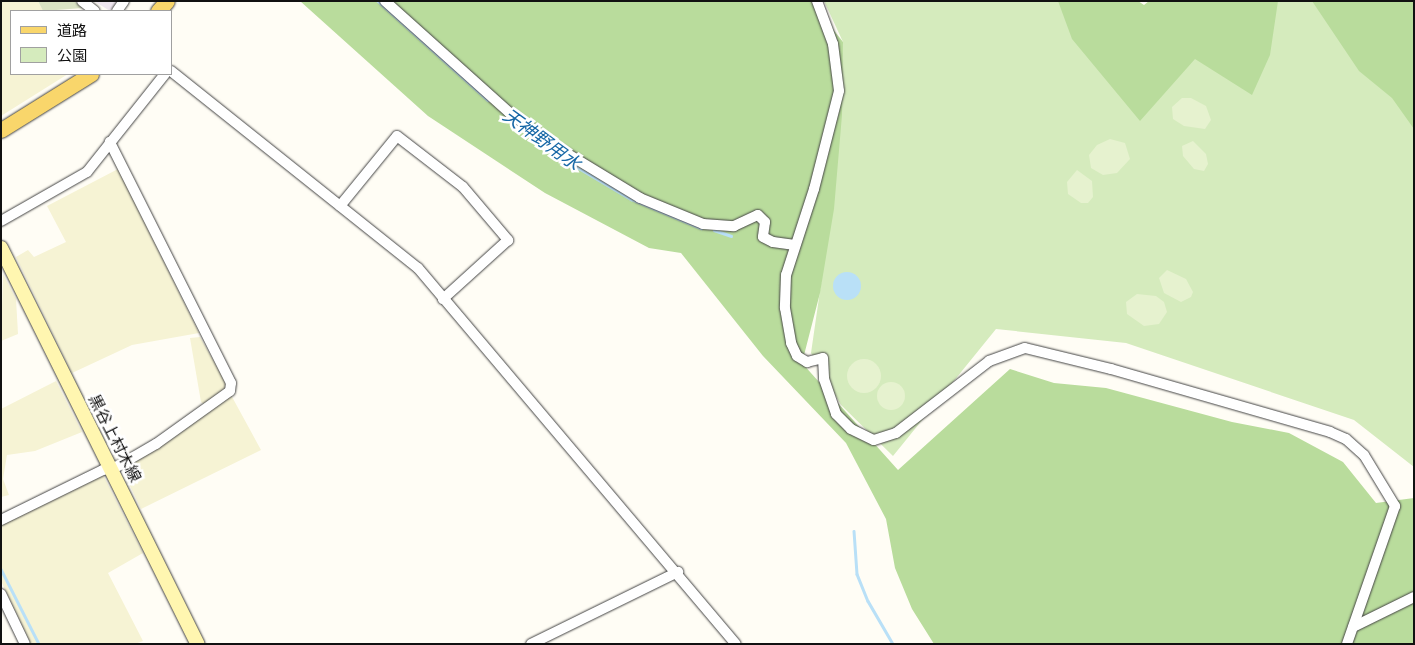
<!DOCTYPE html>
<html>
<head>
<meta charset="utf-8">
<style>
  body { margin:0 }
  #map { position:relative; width:1415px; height:645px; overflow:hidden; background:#fffdf5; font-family:"PT Serif","Noto Sans JP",serif }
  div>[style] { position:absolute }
  .industrial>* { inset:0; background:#eee6ef }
  .farmland>* { inset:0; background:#f6f3d4 }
  .green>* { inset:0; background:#d5ebbd }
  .forest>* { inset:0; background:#b9dc9c }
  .cemetery>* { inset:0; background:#d9e3c4 }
  .pitch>* { inset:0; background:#e6f2cf }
  .round { border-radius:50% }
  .water>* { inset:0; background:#b9e0f7 }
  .stream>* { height:2.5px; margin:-1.25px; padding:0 1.25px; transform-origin:1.25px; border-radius:1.25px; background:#b9e0f7 }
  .roads { filter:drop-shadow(0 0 1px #444) drop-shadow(0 0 1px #444) }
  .minor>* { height:10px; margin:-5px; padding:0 5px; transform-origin:5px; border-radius:5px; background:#fff }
  .secondary>* { height:14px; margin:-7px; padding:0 7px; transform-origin:7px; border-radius:7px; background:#fff6b0 }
  .primary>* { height:15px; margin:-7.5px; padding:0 7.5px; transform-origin:7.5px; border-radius:7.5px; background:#f9d66b }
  span { translate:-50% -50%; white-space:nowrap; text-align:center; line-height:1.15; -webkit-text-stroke:5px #fff; paint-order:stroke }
  .street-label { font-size:16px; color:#111 }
  .water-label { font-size:18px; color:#1768a6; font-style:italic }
  .frame { position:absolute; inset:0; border:2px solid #111; pointer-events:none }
  .legend { position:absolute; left:10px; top:10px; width:162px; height:65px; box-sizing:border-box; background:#fff; border:1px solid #a0a0a0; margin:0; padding:6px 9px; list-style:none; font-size:15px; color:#111 }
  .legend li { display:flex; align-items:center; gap:10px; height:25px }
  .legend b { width:25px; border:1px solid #a0a0a0 }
</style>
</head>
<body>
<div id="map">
  <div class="industrial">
    <div style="clip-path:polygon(94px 1px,118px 1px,110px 11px)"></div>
  </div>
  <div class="farmland">
    <div style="clip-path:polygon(1px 1px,38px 1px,43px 11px,11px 11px,11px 74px,68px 74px,1px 116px)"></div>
    <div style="clip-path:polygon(118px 169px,199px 333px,132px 345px,72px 373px,16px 257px,28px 250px,34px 257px,66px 242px,47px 206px)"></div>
    <div style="clip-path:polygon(3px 274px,16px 299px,18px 334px,1px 341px)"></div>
    <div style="clip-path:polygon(200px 337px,226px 383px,224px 390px,205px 405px,201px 402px,190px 338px)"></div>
    <div style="clip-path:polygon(56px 381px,82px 432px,35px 451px,7px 455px,3px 479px,9px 495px,1px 497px,1px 409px)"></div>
    <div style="clip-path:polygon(231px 395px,261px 450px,141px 509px,122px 469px,169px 441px)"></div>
    <div style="clip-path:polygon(103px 475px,143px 553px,108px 573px,143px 641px,135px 644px,31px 644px,1px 581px,1px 524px)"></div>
  </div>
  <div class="green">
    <div style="clip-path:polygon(824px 1px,1091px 1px,1144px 93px,1266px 1px,1331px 1px,1414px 97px,1414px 467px,1354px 420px,1126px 343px,996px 329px,893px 456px,841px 405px,811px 353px,823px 270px,843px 42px)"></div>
  </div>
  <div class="forest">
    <div style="clip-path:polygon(300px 1px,811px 1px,843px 42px,842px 115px,834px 209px,820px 293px,802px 363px,898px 470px,1010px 369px,1054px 383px,1106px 388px,1232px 422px,1289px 433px,1343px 462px,1376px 503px,1414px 498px,1414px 644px,934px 644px,912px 609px,895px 568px,886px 519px,846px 443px,763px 356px,681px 253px,649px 248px,545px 193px,428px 116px)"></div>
    <div style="clip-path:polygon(1058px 1px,1138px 1px,1144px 5px,1149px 1px,1278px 1px,1270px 55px,1252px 95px,1195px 59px,1140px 121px,1072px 39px)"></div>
    <div style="clip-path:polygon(1312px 1px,1414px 1px,1414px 129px,1392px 98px,1359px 71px)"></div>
  </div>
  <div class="cemetery">
    <div style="clip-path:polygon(38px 1px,74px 1px,83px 8px,43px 11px)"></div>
  </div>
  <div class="pitch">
    <div style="clip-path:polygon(1182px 98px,1191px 98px,1206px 106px,1211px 120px,1205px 129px,1184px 126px,1173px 119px,1172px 107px)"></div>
    <div style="clip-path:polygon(1110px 139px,1125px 143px,1130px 159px,1117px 173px,1103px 175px,1091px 168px,1089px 155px,1097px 145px)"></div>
    <div style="clip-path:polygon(1193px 141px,1206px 154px,1208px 164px,1204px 171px,1194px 169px,1183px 156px,1182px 146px)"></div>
    <div style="clip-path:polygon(1077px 170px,1092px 181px,1093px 197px,1088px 203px,1081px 203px,1068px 194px,1067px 182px)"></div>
    <div style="clip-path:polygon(1167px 270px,1186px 279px,1193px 292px,1191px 297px,1181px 302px,1164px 293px,1159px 278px)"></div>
    <div style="clip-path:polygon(1137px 294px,1156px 296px,1164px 302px,1167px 312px,1159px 324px,1144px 326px,1127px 314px,1126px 302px)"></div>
    <div class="round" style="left:847px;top:359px;width:34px;height:34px"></div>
    <div class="round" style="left:877px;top:382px;width:28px;height:28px"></div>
  </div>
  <div class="water">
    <div class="round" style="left:833px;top:272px;width:28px;height:28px"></div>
  </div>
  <div class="stream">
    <div style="left:378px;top:1px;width:148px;rotate:42deg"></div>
    <div style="left:511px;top:120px;width:75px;rotate:35.8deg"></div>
    <div style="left:572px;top:164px;width:69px;rotate:30.7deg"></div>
    <div style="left:631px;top:199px;width:76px;rotate:22.5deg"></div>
    <div style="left:714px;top:230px;width:18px;rotate:19deg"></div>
    <div style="left:854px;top:531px;width:43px;rotate:86deg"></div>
    <div style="left:857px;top:574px;width:29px;rotate:68deg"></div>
    <div style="left:868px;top:601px;width:50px;rotate:59.8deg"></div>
    <div style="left:1px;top:569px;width:84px;rotate:63.1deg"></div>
  </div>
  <div class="roads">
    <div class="minor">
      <div style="left:82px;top:1px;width:16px;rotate:38deg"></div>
      <div style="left:385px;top:1px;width:168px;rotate:41.9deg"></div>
      <div style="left:510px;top:113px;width:54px;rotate:36.7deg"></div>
      <div style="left:553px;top:145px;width:102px;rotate:31.3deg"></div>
      <div style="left:640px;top:198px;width:68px;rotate:22.4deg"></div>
      <div style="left:703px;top:224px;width:31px;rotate:4deg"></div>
      <div style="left:734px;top:226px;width:26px;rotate:-25deg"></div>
      <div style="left:758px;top:215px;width:10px;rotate:45deg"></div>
      <div style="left:765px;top:222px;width:15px;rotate:98deg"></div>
      <div style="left:763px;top:237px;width:11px;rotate:27deg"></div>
      <div style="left:773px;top:242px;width:22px;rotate:8deg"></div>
      <div style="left:817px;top:1px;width:46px;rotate:69.6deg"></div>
      <div style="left:833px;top:44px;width:47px;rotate:82.7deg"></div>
      <div style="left:839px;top:91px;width:101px;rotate:104.3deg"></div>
      <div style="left:814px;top:189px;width:90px;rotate:108deg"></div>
      <div style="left:786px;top:275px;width:33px;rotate:92deg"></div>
      <div style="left:785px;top:308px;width:36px;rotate:80deg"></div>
      <div style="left:791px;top:343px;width:14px;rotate:65deg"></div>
      <div style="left:797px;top:356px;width:12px;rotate:31deg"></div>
      <div style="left:807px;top:362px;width:16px;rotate:-14deg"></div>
      <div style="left:823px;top:358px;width:21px;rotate:87deg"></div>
      <div style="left:824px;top:379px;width:37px;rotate:71deg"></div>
      <div style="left:836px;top:414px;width:21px;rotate:45deg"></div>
      <div style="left:851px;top:429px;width:25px;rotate:26deg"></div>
      <div style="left:874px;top:440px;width:23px;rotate:-18deg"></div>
      <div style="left:896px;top:433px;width:118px;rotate:-37.7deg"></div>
      <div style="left:989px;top:361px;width:38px;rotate:-20deg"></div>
      <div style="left:1025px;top:348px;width:89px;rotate:13.7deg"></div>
      <div style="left:1111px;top:369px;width:228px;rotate:16deg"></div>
      <div style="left:1330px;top:432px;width:17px;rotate:24deg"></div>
      <div style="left:1346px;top:439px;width:24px;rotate:42deg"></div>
      <div style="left:1364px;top:455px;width:60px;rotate:58.7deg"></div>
      <div style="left:1395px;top:506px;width:146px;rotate:109.2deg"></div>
      <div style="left:117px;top:11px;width:12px;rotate:-55deg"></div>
      <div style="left:171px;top:71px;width:316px;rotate:38.6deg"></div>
      <div style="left:418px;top:268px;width:492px;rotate:49.8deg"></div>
      <div style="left:340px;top:206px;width:90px;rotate:-50.8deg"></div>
      <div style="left:397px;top:136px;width:83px;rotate:37.7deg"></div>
      <div style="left:463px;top:187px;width:70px;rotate:49.7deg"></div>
      <div style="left:508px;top:240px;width:88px;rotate:137.8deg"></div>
      <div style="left:1px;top:221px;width:99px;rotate:-29.7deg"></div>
      <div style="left:87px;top:172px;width:125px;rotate:-51.5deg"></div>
      <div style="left:1px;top:520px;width:114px;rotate:-26.1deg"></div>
      <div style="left:103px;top:470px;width:16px;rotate:-15deg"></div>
      <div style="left:118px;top:466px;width:44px;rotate:-30.1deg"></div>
      <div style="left:156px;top:444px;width:91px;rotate:-35.6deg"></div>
      <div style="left:230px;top:391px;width:8px;rotate:-83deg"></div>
      <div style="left:231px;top:383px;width:270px;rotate:-116.7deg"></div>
      <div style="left:1px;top:594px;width:55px;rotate:64.4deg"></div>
      <div style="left:1353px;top:627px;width:68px;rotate:-26.2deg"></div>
      <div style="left:531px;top:644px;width:164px;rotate:-26.1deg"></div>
    </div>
    <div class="secondary">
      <div style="left:1px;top:248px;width:442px;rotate:63.6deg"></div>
    </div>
    <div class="primary">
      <div style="left:158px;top:11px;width:13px;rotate:-48deg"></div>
      <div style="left:1px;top:130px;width:106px;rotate:-31.9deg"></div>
    </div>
  </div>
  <div class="street-label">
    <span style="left:115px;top:438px;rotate:63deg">黒谷上村木線</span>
  </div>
  <div class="water-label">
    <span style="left:542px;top:139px;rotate:36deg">天神野用水</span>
  </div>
  <div class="frame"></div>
  <ul class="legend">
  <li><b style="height:6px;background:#f9d66b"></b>道路</li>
  <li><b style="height:14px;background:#d5ebbd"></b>公園</li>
  </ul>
</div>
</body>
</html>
